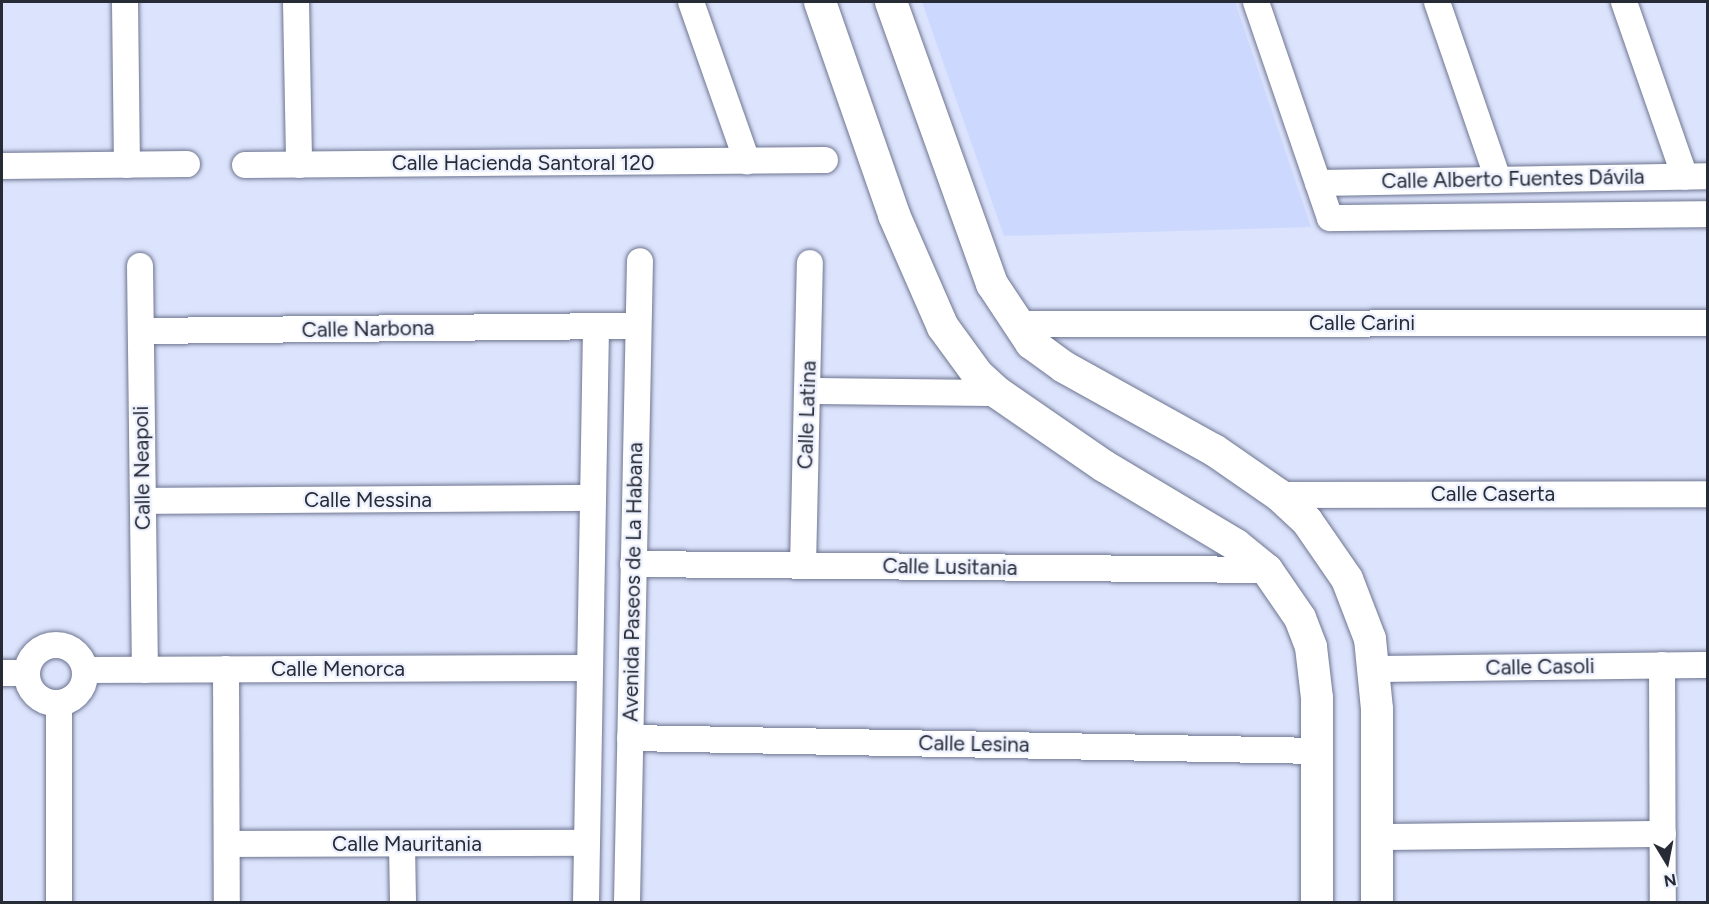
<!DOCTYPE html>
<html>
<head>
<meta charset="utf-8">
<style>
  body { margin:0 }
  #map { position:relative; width:1709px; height:904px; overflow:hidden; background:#dce3fc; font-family:Figtree,sans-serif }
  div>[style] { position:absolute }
  .built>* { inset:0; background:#cdd8fe }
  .roads { filter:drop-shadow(0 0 2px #6d7590) drop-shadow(0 0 2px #6d7590) }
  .minor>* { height:26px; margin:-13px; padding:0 13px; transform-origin:13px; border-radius:13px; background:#fff }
  .minor>.ring { margin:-13px; padding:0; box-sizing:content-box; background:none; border:26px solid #fff; border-radius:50% }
  .tertiary>* { height:32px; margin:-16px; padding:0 16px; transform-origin:16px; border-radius:16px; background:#fff }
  span { translate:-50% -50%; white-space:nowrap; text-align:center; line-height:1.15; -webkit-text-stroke:4.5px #edf1fe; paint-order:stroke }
  .street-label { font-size:21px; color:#272b36 }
  .frame { position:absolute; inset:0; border:3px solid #272b36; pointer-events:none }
  .north { position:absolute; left:1637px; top:832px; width:60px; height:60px; -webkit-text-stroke:4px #edf1fe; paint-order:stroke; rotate:170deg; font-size:16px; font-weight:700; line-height:24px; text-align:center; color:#272b36 }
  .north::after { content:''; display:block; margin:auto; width:21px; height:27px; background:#272b36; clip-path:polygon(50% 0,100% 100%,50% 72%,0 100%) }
</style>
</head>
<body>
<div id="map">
  <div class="built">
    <div style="clip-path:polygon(922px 2px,1235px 2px,1311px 227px,1004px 236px)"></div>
  </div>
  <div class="roads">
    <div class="minor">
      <div style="left:125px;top:2px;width:163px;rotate:89.3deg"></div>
      <div style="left:296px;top:2px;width:163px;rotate:88.9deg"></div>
      <div style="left:691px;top:2px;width:169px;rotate:70.6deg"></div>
      <div style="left:1256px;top:2px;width:228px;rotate:71.1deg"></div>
      <div style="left:1330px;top:218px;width:378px;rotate:-0.6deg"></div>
      <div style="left:1437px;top:2px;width:187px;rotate:71deg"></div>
      <div style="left:1624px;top:2px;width:185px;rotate:70.8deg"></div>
      <div style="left:245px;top:165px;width:580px;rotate:-0.49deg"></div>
      <div style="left:2px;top:166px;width:185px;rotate:-0.6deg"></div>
      <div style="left:1318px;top:183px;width:390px;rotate:-1deg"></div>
      <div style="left:140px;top:266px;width:404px;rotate:89.3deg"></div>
      <div style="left:1016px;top:324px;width:692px;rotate:-0.08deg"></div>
      <div style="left:141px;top:331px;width:497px;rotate:-0.6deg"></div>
      <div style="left:807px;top:391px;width:191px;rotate:0.6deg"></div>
      <div style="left:1279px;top:495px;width:429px;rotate:-0.1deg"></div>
      <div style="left:143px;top:501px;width:450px;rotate:-0.4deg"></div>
      <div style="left:633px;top:564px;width:634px;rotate:0.54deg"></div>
      <div style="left:803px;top:566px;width:303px;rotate:-88.7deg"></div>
      <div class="ring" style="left:27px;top:645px;width:32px;height:32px"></div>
      <div style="left:1662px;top:665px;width:237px;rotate:89.8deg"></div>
      <div style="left:226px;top:669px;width:233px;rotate:89.8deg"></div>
      <div style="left:1373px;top:669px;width:335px;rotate:-0.7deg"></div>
      <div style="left:85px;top:670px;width:505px;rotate:-0.23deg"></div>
      <div style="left:2px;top:673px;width:24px"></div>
      <div style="left:59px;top:703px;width:199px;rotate:90deg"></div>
      <div style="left:630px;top:738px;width:688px;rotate:1.08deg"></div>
      <div style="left:1377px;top:837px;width:286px;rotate:-0.6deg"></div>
      <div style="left:227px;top:844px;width:360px;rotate:-0.2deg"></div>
      <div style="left:402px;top:844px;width:58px;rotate:89deg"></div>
      <div style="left:586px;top:902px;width:575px;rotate:-89deg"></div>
      <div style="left:627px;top:902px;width:641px;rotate:-88.84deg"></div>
    </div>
    <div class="tertiary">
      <div style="left:820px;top:2px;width:225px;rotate:70.8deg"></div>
      <div style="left:894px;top:215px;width:122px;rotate:66.4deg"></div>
      <div style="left:943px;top:327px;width:59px;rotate:53.9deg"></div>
      <div style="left:978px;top:375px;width:27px;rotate:42deg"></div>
      <div style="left:998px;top:393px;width:129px;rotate:34.6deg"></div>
      <div style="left:1104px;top:466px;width:154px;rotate:30.9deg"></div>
      <div style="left:1236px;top:545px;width:40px;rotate:39deg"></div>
      <div style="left:1267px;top:570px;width:58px;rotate:55.5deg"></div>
      <div style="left:1300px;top:618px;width:31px;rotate:69deg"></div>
      <div style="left:1311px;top:647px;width:51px;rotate:83.3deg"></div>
      <div style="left:1317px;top:698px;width:204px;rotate:90deg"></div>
      <div style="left:891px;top:2px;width:300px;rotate:70.3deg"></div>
      <div style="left:992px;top:284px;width:71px;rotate:56.5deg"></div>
      <div style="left:1031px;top:343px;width:41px;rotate:36deg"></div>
      <div style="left:1064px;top:367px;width:171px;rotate:29deg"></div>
      <div style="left:1214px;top:450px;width:79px;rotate:34.7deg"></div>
      <div style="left:1279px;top:495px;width:38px;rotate:43deg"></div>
      <div style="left:1307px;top:521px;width:70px;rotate:55.4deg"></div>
      <div style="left:1347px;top:579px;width:64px;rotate:69deg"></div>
      <div style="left:1370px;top:639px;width:70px;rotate:84.3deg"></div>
      <div style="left:1377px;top:709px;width:193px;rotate:90deg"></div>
    </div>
  </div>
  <div class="street-label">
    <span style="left:523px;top:163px">Calle Hacienda Santoral 120</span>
    <span style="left:1513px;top:179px;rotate:-1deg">Calle Alberto Fuentes Dávila</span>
    <span style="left:1362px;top:323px">Calle Carini</span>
    <span style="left:368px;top:329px;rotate:-1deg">Calle Narbona</span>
    <span style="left:807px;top:415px;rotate:-88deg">Calle Latina</span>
    <span style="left:142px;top:468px;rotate:-91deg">Calle Neapoli</span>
    <span style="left:1493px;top:494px">Calle Caserta</span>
    <span style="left:368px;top:500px">Calle Messina</span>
    <span style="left:950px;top:567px;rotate:1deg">Calle Lusitania</span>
    <span style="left:633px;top:582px;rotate:-89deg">Avenida Paseos de La Habana</span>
    <span style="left:1540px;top:667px;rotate:-1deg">Calle Casoli</span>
    <span style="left:338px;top:669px">Calle Menorca</span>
    <span style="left:974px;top:744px;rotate:1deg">Calle Lesina</span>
    <span style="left:407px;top:844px">Calle Mauritania</span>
  </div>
  <div class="frame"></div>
  <div class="north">N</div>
</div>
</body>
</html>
